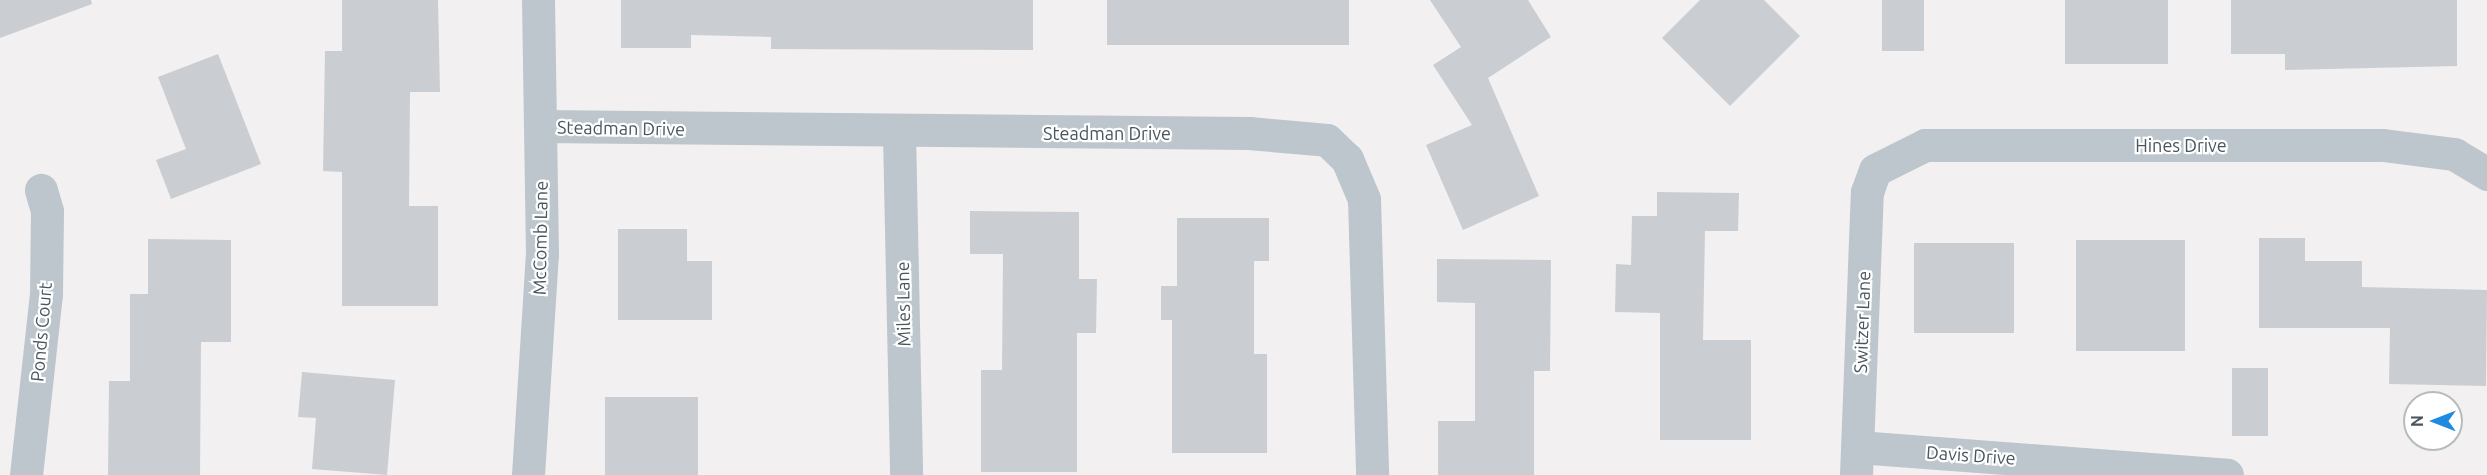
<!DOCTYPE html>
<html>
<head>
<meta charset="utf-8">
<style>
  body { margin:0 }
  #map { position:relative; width:2487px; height:475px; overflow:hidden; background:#f2f0f0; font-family:Ubuntu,sans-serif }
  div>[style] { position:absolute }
  .building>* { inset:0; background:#caced2; transform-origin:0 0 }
  .minor>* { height:33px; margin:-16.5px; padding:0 16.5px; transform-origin:16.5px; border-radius:16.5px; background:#bcc6cc }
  span { translate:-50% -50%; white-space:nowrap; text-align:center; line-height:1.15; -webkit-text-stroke:4.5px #fff; paint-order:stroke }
  .street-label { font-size:18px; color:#48565d }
  .north { position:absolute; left:2403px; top:391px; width:60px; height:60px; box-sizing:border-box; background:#fff; border:2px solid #b6bbbe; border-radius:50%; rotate:270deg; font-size:16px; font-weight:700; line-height:24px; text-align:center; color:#48565d }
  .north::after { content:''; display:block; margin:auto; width:21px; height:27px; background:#1d8bdf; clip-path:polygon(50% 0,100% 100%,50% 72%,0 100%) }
</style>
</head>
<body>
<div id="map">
  <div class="building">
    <div style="clip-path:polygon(0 0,91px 0,92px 4px,0 38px)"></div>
    <div style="clip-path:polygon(342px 0,438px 0,440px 92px,410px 92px,409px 206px,438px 206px,438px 306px,342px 306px,342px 172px,323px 171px,325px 51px,342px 51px)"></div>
    <div style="clip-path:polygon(621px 0,1033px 0,1033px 50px,771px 49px,771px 37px,691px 35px,691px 48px,621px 48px)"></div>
    <div style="left:1107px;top:0;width:242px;height:45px"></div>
    <div style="clip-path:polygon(1430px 0,1528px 0,1551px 37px,1488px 78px,1539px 196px,1463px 230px,1426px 145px,1472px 125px,1433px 65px,1461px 47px)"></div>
    <div style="clip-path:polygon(1700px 0,1764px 0,1800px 36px,1730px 106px,1662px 38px)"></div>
    <div style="left:1882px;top:0;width:42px;height:51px"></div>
    <div style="left:2065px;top:0;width:103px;height:64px"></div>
    <div style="clip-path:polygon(2231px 0,2457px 0,2457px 66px,2285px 70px,2285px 54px,2231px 54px)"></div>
    <div style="clip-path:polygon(218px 54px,261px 164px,171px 199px,156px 160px,186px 149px,158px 77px)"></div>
    <div style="clip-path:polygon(1657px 192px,1739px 193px,1738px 231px,1705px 231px,1703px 340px,1751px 340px,1751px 440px,1660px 440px,1660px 313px,1615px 312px,1616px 264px,1631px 265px,1632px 216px,1657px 216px)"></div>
    <div style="clip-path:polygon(970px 211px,1079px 212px,1079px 279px,1097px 279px,1096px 333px,1077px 333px,1077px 472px,981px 472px,981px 370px,1002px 370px,1003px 254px,970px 254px)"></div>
    <div style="clip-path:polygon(1177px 218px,1269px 218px,1269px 261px,1254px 261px,1254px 354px,1267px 354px,1267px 453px,1172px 453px,1172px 320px,1161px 320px,1161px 286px,1177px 286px)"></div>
    <div style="clip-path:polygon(618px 229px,687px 229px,687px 261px,712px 261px,712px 320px,618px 320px)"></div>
    <div style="clip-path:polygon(2259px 238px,2305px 238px,2305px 261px,2362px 261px,2362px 287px,2487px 290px,2486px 386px,2389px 384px,2390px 328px,2259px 328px)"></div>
    <div style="clip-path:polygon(148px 239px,231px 240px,231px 342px,201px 342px,200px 475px,108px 475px,109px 381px,130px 381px,130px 294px,148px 294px)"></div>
    <div style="left:2076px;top:240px;width:109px;height:111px"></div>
    <div style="left:1914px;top:243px;width:100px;height:90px"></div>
    <div style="clip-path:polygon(1437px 259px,1551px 260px,1550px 371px,1534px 371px,1534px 475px,1438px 475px,1438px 421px,1475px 421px,1475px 303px,1437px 302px)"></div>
    <div style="left:2232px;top:368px;width:36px;height:68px"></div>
    <div style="clip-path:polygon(302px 372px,395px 380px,387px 475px,312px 469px,316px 418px,298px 417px)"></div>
    <div style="left:605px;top:397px;width:93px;height:78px"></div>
  </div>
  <div class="minor">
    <div style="left:540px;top:126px;width:709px;rotate:0.57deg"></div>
    <div style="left:1249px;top:133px;width:78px;rotate:5.1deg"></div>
    <div style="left:1327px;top:140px;width:28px;rotate:44deg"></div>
    <div style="left:1347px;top:159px;width:43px;rotate:67deg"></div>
    <div style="left:1364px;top:199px;width:276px;rotate:88.3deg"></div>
    <div style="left:899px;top:133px;width:342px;rotate:88.8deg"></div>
    <div style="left:1858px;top:447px;width:370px;rotate:4.3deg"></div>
    <div style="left:26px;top:475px;width:183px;rotate:-83.7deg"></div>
    <div style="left:46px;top:293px;width:82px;rotate:-89.3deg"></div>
    <div style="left:47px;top:211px;width:22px;rotate:-106deg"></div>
    <div style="left:528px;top:475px;width:221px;rotate:-86.4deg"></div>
    <div style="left:542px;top:254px;width:254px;rotate:-90.9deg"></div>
    <div style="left:1856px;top:475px;width:283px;rotate:-87.8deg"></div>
    <div style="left:1867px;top:192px;width:23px;rotate:-70deg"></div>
    <div style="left:1875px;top:170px;width:56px;rotate:-26.6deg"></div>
    <div style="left:1925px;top:145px;width:458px"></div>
    <div style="left:2383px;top:145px;width:72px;rotate:7.2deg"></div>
    <div style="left:2454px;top:154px;width:39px;rotate:31deg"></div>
  </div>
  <div class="street-label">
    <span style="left:621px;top:128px;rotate:1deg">Steadman Drive</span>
    <span style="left:1107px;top:133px">Steadman Drive</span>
    <span style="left:2181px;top:145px">Hines Drive</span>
    <span style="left:540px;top:238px;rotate:-89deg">McComb Lane</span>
    <span style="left:903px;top:304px;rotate:-91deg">Miles Lane</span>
    <span style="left:1862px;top:322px;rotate:-88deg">Switzer Lane</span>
    <span style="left:41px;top:332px;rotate:-85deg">Ponds Court</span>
    <span style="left:1971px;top:455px;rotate:4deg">Davis Drive</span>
  </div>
  <div class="north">N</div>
</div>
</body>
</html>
